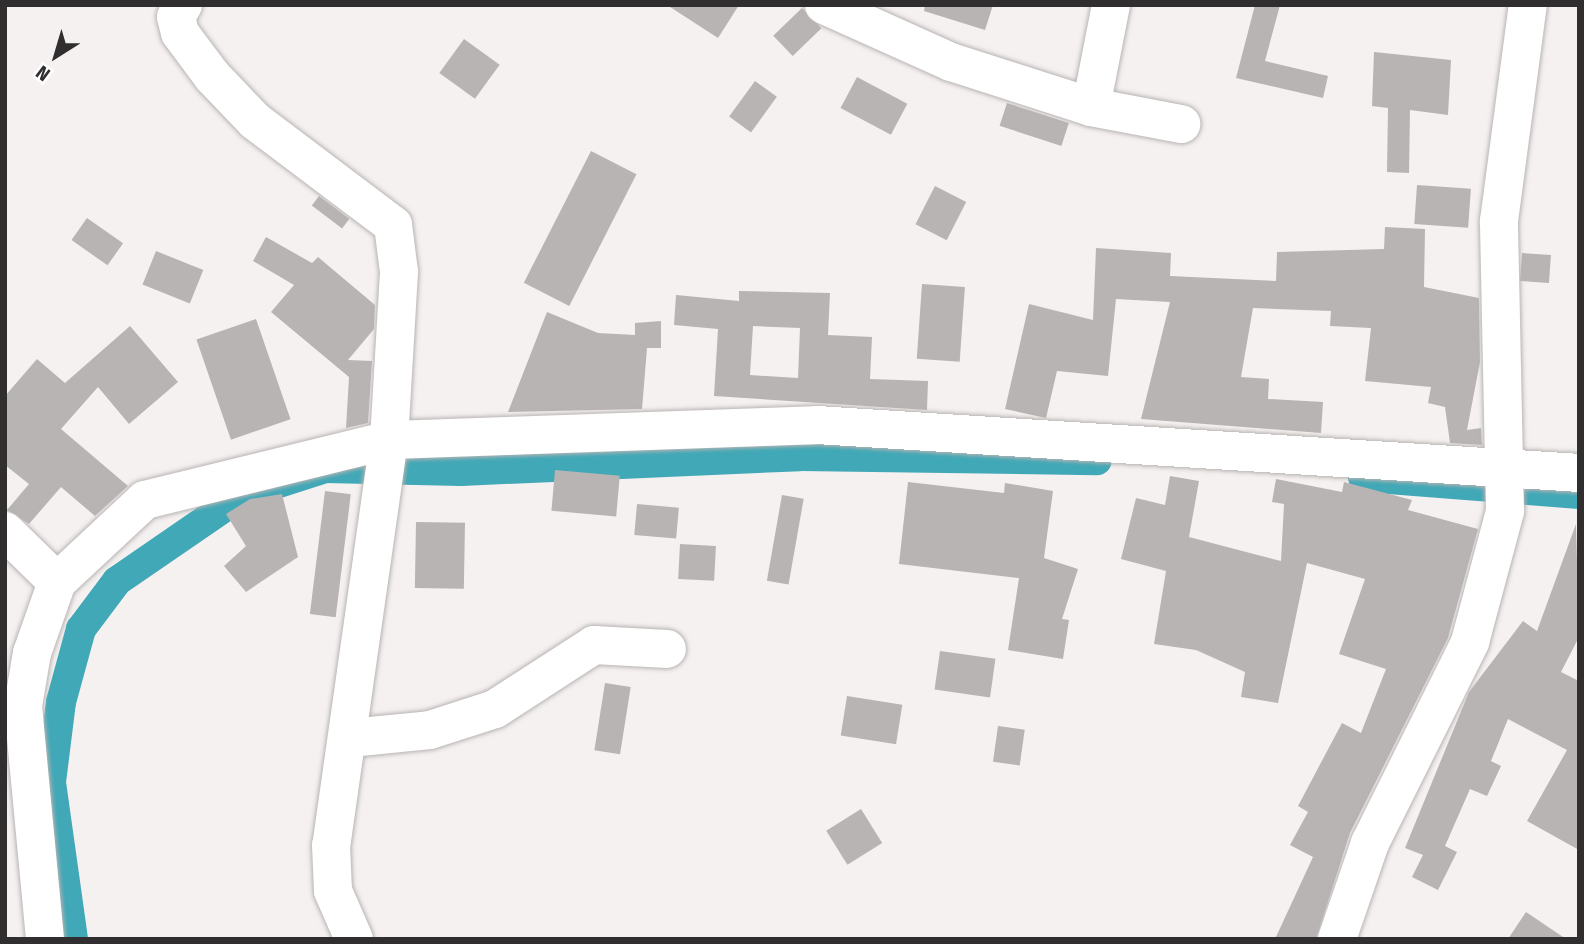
<!DOCTYPE html>
<html>
<head>
<meta charset="utf-8">
<style>
  body { margin:0 }
  #map { position:relative; width:1584px; height:944px; overflow:hidden; background:#f5f1f0; font-family:"Fira Sans Condensed",sans-serif }
  div>[style] { position:absolute }
  .canal>* { height:30px; margin:-15px; padding:0 15px; transform-origin:15px; border-radius:15px; background:#40a8b7 }
  .building>* { inset:0; background:#b8b4b4; transform-origin:0 0 }
  .roads { filter:drop-shadow(0 0 2px #b8b4b3) drop-shadow(0 0 2px #b8b4b3) }
  .minor>* { height:38px; margin:-19px; padding:0 19px; transform-origin:19px; border-radius:19px; background:#fff }
  span { translate:-50% -50%; white-space:nowrap; text-align:center; line-height:1.15; -webkit-text-stroke:5px #fff; paint-order:stroke }
  .frame { position:absolute; inset:0; border:7px solid #302e2e; pointer-events:none }
  .north { position:absolute; left:21px; top:21px; width:70px; height:70px; -webkit-text-stroke:5px #fff; paint-order:stroke; rotate:217deg; font-size:19px; font-weight:700; line-height:28px; text-align:center; color:#302e2e }
  .north::after { content:''; display:block; margin:auto; width:24px; height:32px; background:#302e2e; clip-path:polygon(50% 0,100% 100%,50% 72%,0 100%) }
</style>
</head>
<body>
<div id="map">
  <div class="canal">
    <div style="left:1363px;top:477px;width:217px;rotate:4.5deg"></div>
    <div style="left:73px;top:939px;width:159px;rotate:-98deg"></div>
    <div style="left:51px;top:782px;width:81px;rotate:-82.9deg"></div>
    <div style="left:61px;top:702px;width:76px;rotate:-74.7deg"></div>
    <div style="left:81px;top:629px;width:60px;rotate:-53.1deg"></div>
    <div style="left:117px;top:581px;width:152px;rotate:-34.5deg"></div>
    <div style="left:242px;top:495px;width:87px;rotate:-18deg"></div>
    <div style="left:325px;top:468px;width:136px;rotate:1.3deg"></div>
    <div style="left:461px;top:471px;width:339px;rotate:-2.5deg"></div>
    <div style="left:800px;top:456px;width:297px;rotate:0.8deg"></div>
  </div>
  <div class="building">
    <div style="clip-path:polygon(667px 5px,739px 5px,718px 38px)"></div>
    <div style="clip-path:polygon(925px 5px,993px 5px,985px 30px,924px 11px)"></div>
    <div style="clip-path:polygon(1255px 5px,1280px 5px,1265px 61px,1328px 76px,1323px 98px,1236px 78px)"></div>
    <div style="left:802px;top:8px;width:28px;height:40px;rotate:46deg"></div>
    <div style="left:464px;top:39px;width:44px;height:42px;rotate:36deg"></div>
    <div style="clip-path:polygon(1374px 52px,1451px 60px,1448px 115px,1410px 110px,1409px 173px,1387px 172px,1388px 108px,1372px 106px)"></div>
    <div style="left:857px;top:77px;width:57px;height:35px;rotate:28deg"></div>
    <div style="left:755px;top:81px;width:27px;height:44px;rotate:36deg"></div>
    <div style="left:1007px;top:103px;width:65px;height:24px;rotate:18deg"></div>
    <div style="left:591px;top:151px;width:51px;height:148px;rotate:27deg"></div>
    <div style="left:1417px;top:185px;width:54px;height:39px;rotate:4deg"></div>
    <div style="left:935px;top:186px;width:35px;height:43px;rotate:27deg"></div>
    <div style="left:319px;top:196px;width:38px;height:12px;rotate:37deg"></div>
    <div style="left:87px;top:218px;width:44px;height:27px;rotate:35deg"></div>
    <div style="clip-path:polygon(1385px 227px,1425px 229px,1424px 287px,1479px 298px,1480px 362px,1467px 430px,1481px 428px,1482px 445px,1450px 443px,1445px 407px,1428px 403px,1431px 387px,1365px 381px,1371px 328px,1330px 326px,1331px 311px,1253px 308px,1241px 377px,1269px 379px,1268px 399px,1323px 402px,1321px 433px,1141px 419px,1170px 302px,1116px 299px,1108px 376px,1057px 371px,1046px 418px,1005px 409px,1029px 304px,1093px 320px,1096px 248px,1171px 253px,1170px 276px,1276px 281px,1277px 252px,1384px 249px)"></div>
    <div style="clip-path:polygon(266px 237px,312px 263px,318px 257px,375px 305px,374px 329px,348px 360px,372px 361px,368px 423px,346px 428px,349px 377px,271px 312px,294px 285px,253px 261px)"></div>
    <div style="left:156px;top:251px;width:51px;height:36px;rotate:22deg"></div>
    <div style="left:1522px;top:253px;width:29px;height:28px;rotate:4deg"></div>
    <div style="left:922px;top:284px;width:43px;height:75px;rotate:4deg"></div>
    <div style="clip-path:polygon(evenodd,739px 291px,830px 293px,828px 335px,872px 337px,870px 379px,928px 381px,927px 410px,714px 396px,718px 329px,674px 325px,676px 295px,739px 301px,739px 291px,753px 326px,800px 328px,798px 378px,750px 375px,753px 326px)"></div>
    <div style="clip-path:polygon(547px 312px,598px 333px,635px 335px,635px 323px,661px 321px,661px 348px,647px 348px,642px 409px,508px 412px)"></div>
    <div style="left:256px;top:319px;width:106px;height:63px;rotate:71deg"></div>
    <div style="clip-path:polygon(130px 326px,178px 382px,129px 424px,98px 387px,61px 429px,128px 486px,95px 516px,61px 487px,29px 524px,7px 510px,29px 484px,5px 465px,5px 396px,37px 359px,65px 383px)"></div>
    <div style="left:555px;top:470px;width:65px;height:41px;rotate:5deg"></div>
    <div style="clip-path:polygon(1170px 476px,1199px 481px,1189px 537px,1281px 561px,1284px 504px,1272px 502px,1276px 479px,1342px 492px,1344px 482px,1412px 500px,1408px 510px,1478px 529px,1448px 638px,1350px 833px,1316px 939px,1275px 939px,1313px 857px,1290px 845px,1308px 812px,1298px 806px,1342px 723px,1361px 733px,1386px 669px,1339px 654px,1365px 579px,1307px 563px,1278px 703px,1241px 697px,1245px 672px,1196px 650px,1154px 644px,1166px 571px,1121px 559px,1136px 498px,1165px 505px)"></div>
    <div style="clip-path:polygon(908px 482px,1004px 493px,1005px 483px,1053px 491px,1044px 558px,1078px 569px,1062px 619px,1069px 620px,1063px 659px,1008px 650px,1019px 578px,899px 564px)"></div>
    <div style="left:325px;top:491px;width:26px;height:124px;rotate:7deg"></div>
    <div style="clip-path:polygon(282px 494px,298px 557px,246px 592px,224px 566px,246px 546px,226px 514px,250px 499px)"></div>
    <div style="left:782px;top:495px;width:22px;height:87px;rotate:10deg"></div>
    <div style="left:637px;top:504px;width:42px;height:31px;rotate:5deg"></div>
    <div style="left:416px;top:522px;width:49px;height:66px;rotate:1deg"></div>
    <div style="clip-path:polygon(1576px 524px,1579px 637px,1561px 672px,1579px 681px,1579px 850px,1527px 821px,1567px 750px,1508px 719px,1491px 761px,1501px 766px,1487px 796px,1470px 789px,1445px 846px,1457px 852px,1438px 890px,1412px 877px,1423px 855px,1405px 848px,1469px 692px,1523px 621px,1537px 631px)"></div>
    <div style="left:680px;top:544px;width:36px;height:35px;rotate:3deg"></div>
    <div style="left:940px;top:651px;width:56px;height:39px;rotate:8deg"></div>
    <div style="left:605px;top:683px;width:26px;height:68px;rotate:9deg"></div>
    <div style="left:847px;top:696px;width:56px;height:40px;rotate:9deg"></div>
    <div style="left:998px;top:726px;width:27px;height:36px;rotate:8deg"></div>
    <div style="left:861px;top:809px;width:40px;height:41px;rotate:58deg"></div>
    <div style="clip-path:polygon(1526px 912px,1566px 939px,1508px 939px)"></div>
  </div>
  <div class="roads">
    <div class="minor">
      <div style="left:183px;top:5px;width:14px;rotate:120deg"></div>
      <div style="left:176px;top:17px;width:16px;rotate:76deg"></div>
      <div style="left:180px;top:33px;width:54px;rotate:53.3deg"></div>
      <div style="left:212px;top:76px;width:62px;rotate:46.3deg"></div>
      <div style="left:255px;top:121px;width:173px;rotate:37deg"></div>
      <div style="left:393px;top:225px;width:47px;rotate:82.7deg"></div>
      <div style="left:399px;top:272px;width:168px;rotate:93.4deg"></div>
      <div style="left:389px;top:440px;width:409px;rotate:98.1deg"></div>
      <div style="left:331px;top:845px;width:46px;rotate:87.5deg"></div>
      <div style="left:333px;top:891px;width:52px;rotate:66.4deg"></div>
      <div style="left:824px;top:5px;width:139px;rotate:24.2deg"></div>
      <div style="left:951px;top:62px;width:147px;rotate:17.8deg"></div>
      <div style="left:1091px;top:107px;width:92px;rotate:10.7deg"></div>
      <div style="left:1091px;top:107px;width:104px;rotate:-78.9deg"></div>
      <div style="left:5px;top:531px;width:73px;rotate:44.4deg"></div>
      <div style="left:350px;top:738px;width:80px;rotate:-5.7deg"></div>
      <div style="left:430px;top:730px;width:68px;rotate:-17.9deg"></div>
      <div style="left:495px;top:709px;width:118px;rotate:-32.9deg"></div>
      <div style="left:594px;top:645px;width:73px;rotate:3.1deg"></div>
      <div style="left:45px;top:939px;width:234px;rotate:-95.4deg"></div>
      <div style="left:23px;top:706px;width:54px;rotate:-80.4deg"></div>
      <div style="left:32px;top:653px;width:75px;rotate:-70.6deg"></div>
      <div style="left:57px;top:582px;width:120px;rotate:-43deg"></div>
      <div style="left:145px;top:500px;width:251px;rotate:-13.8deg"></div>
      <div style="left:389px;top:440px;width:428px;rotate:-2deg"></div>
      <div style="left:817px;top:425px;width:764px;rotate:3.6deg"></div>
      <div style="left:1337px;top:939px;width:102px;rotate:-71deg"></div>
      <div style="left:1370px;top:843px;width:225px;rotate:-63.5deg"></div>
      <div style="left:1470px;top:642px;width:136px;rotate:-75deg"></div>
      <div style="left:1505px;top:511px;width:290px;rotate:-91.2deg"></div>
      <div style="left:1499px;top:221px;width:218px;rotate:-82.4deg"></div>
    </div>
  </div>
  <div class="frame"></div>
  <div class="north">N</div>
</div>
</body>
</html>
